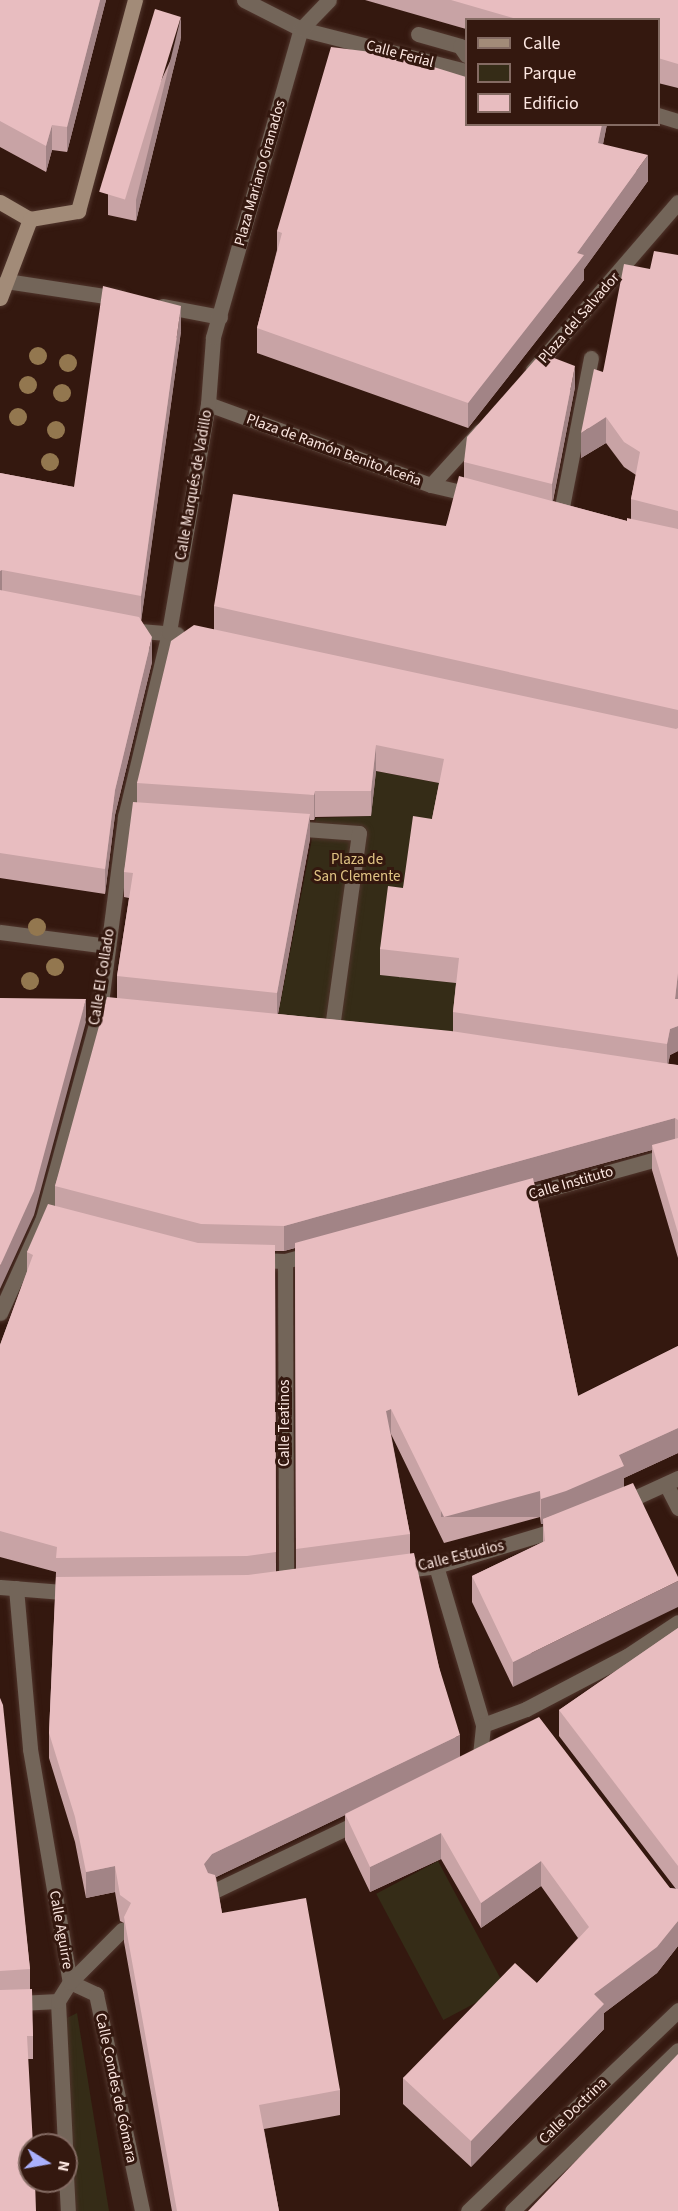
<!DOCTYPE html>
<html>
<head>
<meta charset="utf-8">
<style>
  body { margin:0 }
  #map { position:relative; width:678px; height:2211px; overflow:hidden; background:#34180f; font-family:"Source Sans 3",sans-serif }
  div>[style] { position:absolute }
  .green>* { inset:0; background:#352c17; transform-origin:0 0 }
  .roads { filter:drop-shadow(0 0 2px #50352c) drop-shadow(0 0 2px #50352c) }
  .lane>* { height:15px; margin:-7.5px; padding:0 7.5px; transform-origin:7.5px; border-radius:7.5px; background:#736559 }
  .street>* { height:15px; margin:-7.5px; padding:0 7.5px; transform-origin:7.5px; border-radius:7.5px; background:#736559 }
  .secondary>* { height:15px; margin:-7.5px; padding:0 7.5px; transform-origin:7.5px; border-radius:7.5px; background:#a28b78 }
  .trees>* { width:18px; height:18px; margin:-9px; border-radius:50%; background:#93774f }
  .wall>* { inset:0; background:#c8a3a5 }
  .shaded-wall>* { inset:0; background:#a28486; transform-origin:0 0 }
  .building>* { inset:0; background:#e8bdc0; transform-origin:0 0 }
  span { translate:-50% -50%; white-space:nowrap; text-align:center; line-height:1.15; -webkit-text-stroke:6px #34180f; paint-order:stroke }
  .street-label { font-size:15px; color:#fce7e1 }
  .park-label { font-size:15px; color:#e1c484 }
  .legend { position:absolute; left:465px; top:18px; width:195px; height:108px; box-sizing:border-box; background:#34180f; border:2px solid #846b63; margin:0; padding:8px 10px; list-style:none; font-size:18px; color:#fce7e1 }
  .legend li { display:flex; align-items:center; gap:12px; height:30px }
  .legend b { width:30px; border:2px solid #846b63 }
  .north { position:absolute; left:18px; top:2133px; width:60px; height:60px; box-sizing:border-box; background:#34180f; border:2px solid #846b63; border-radius:50%; rotate:101deg; font-size:16px; font-weight:700; line-height:24px; text-align:center; color:#fce7e1 }
  .north::after { content:''; display:block; margin:auto; width:21px; height:27px; background:#a9b0fc; clip-path:polygon(50% 0,100% 100%,50% 72%,0 100%) }
</style>
</head>
<body>
<div id="map">
  <div class="green">
    <div style="clip-path:polygon(376px 771px,444px 784px,461px 969px,453px 1034px,278px 1015px,316px 818px,371px 816px)"></div>
    <div style="left:438px;top:1861px;width:143px;height:70px;rotate:62deg"></div>
    <div style="clip-path:polygon(77px 2013px,109px 2211px,76px 2211px,65px 2019px)"></div>
  </div>
  <div class="roads">
    <div class="lane">
      <div style="left:418px;top:34px;width:44px;rotate:15.9deg"></div>
      <div style="left:460px;top:46px;width:11px;rotate:56deg"></div>
    </div>
    <div class="street">
      <div style="left:244px;top:0;width:64px;rotate:27deg"></div>
      <div style="left:301px;top:29px;width:170px;rotate:14.3deg"></div>
      <div style="left:658px;top:115px;width:21px;rotate:17deg"></div>
      <div style="left:6px;top:281px;width:114px;rotate:8.6deg"></div>
      <div style="left:163px;top:306px;width:58px;rotate:10.9deg"></div>
      <div style="left:533px;top:370px;width:222px;rotate:-49.2deg"></div>
      <div style="left:208px;top:404px;width:237px;rotate:20deg"></div>
      <div style="left:431px;top:485px;width:44px;rotate:13.1deg"></div>
      <div style="left:431px;top:485px;width:73px;rotate:-47.8deg"></div>
      <div style="left:560px;top:517px;width:162px;rotate:-79deg"></div>
      <div style="left:129px;top:630px;width:48px;rotate:4.8deg"></div>
      <div style="left:291px;top:828px;width:68px;rotate:4.2deg"></div>
      <div style="left:359px;top:833px;width:203px;rotate:97.9deg"></div>
      <div style="left:0;top:932px;width:109px;rotate:7.4deg"></div>
      <div style="left:516px;top:1198px;width:168px;rotate:-15.5deg"></div>
      <div style="left:255px;top:1260px;width:30px;rotate:2deg"></div>
      <div style="left:285px;top:1261px;width:30px;rotate:-15deg"></div>
      <div style="left:285px;top:1261px;width:324px;rotate:89.8deg"></div>
      <div style="left:0;top:1313px;width:104px;rotate:-65.6deg"></div>
      <div style="left:43px;top:1218px;width:216px;rotate:-74.7deg"></div>
      <div style="left:100px;top:1010px;width:195px;rotate:-82.6deg"></div>
      <div style="left:125px;top:817px;width:190px;rotate:-76.6deg"></div>
      <div style="left:169px;top:632px;width:231px;rotate:-80.3deg"></div>
      <div style="left:208px;top:404px;width:67px;rotate:-85.7deg"></div>
      <div style="left:213px;top:337px;width:320px;rotate:-74.1deg"></div>
      <div style="left:301px;top:29px;width:40px;rotate:-46deg"></div>
      <div style="left:666px;top:1484px;width:27px;rotate:63deg"></div>
      <div style="left:621px;top:1504px;width:63px;rotate:-24.5deg"></div>
      <div style="left:436px;top:1566px;width:166px;rotate:73.5deg"></div>
      <div style="left:483px;top:1725px;width:46px;rotate:-20.4deg"></div>
      <div style="left:526px;top:1709px;width:114px;rotate:-27.7deg"></div>
      <div style="left:627px;top:1656px;width:61px;rotate:-33.7deg"></div>
      <div style="left:397px;top:1571px;width:39px;rotate:-7deg"></div>
      <div style="left:436px;top:1566px;width:132px;rotate:-16.8deg"></div>
      <div style="left:0;top:1587px;width:75px;rotate:4.6deg"></div>
      <div style="left:16px;top:1588px;width:162px;rotate:85deg"></div>
      <div style="left:30px;top:1749px;width:236px;rotate:80.3deg"></div>
      <div style="left:474px;top:1761px;width:8px;rotate:-45deg"></div>
      <div style="left:480px;top:1755px;width:30px;rotate:-84deg"></div>
      <div style="left:214px;top:1891px;width:165px;rotate:-25.5deg"></div>
      <div style="left:70px;top:1982px;width:29px;rotate:25deg"></div>
      <div style="left:96px;top:1994px;width:222px;rotate:78deg"></div>
      <div style="left:0;top:2004px;width:58px;rotate:-3deg"></div>
      <div style="left:65px;top:2145px;width:144px;rotate:-92.8deg"></div>
      <div style="left:58px;top:2001px;width:22px;rotate:-58deg"></div>
      <div style="left:70px;top:1982px;width:74px;rotate:-45deg"></div>
      <div style="left:66px;top:2175px;width:36px;rotate:87deg"></div>
      <div style="left:468px;top:2211px;width:291px;rotate:-43.7deg"></div>
      <div style="left:512px;top:2211px;width:231px;rotate:-44.1deg"></div>
    </div>
    <div class="secondary">
      <div style="left:0;top:202px;width:34px;rotate:30deg"></div>
      <div style="left:30px;top:219px;width:49px;rotate:-9.5deg"></div>
      <div style="left:78px;top:211px;width:219px;rotate:-74.9deg"></div>
      <div style="left:0;top:298px;width:85px;rotate:-69.2deg"></div>
    </div>
  </div>
  <div class="trees">
    <div style="left:38px;top:356px"></div>
    <div style="left:68px;top:363px"></div>
    <div style="left:28px;top:385px"></div>
    <div style="left:62px;top:393px"></div>
    <div style="left:18px;top:417px"></div>
    <div style="left:56px;top:430px"></div>
    <div style="left:50px;top:462px"></div>
    <div style="left:37px;top:927px"></div>
    <div style="left:55px;top:967px"></div>
    <div style="left:30px;top:981px"></div>
  </div>
  <div class="wall">
    <div style="clip-path:polygon(0 0,106px 0,67px 152px,52px 150px,46px 172px,0 147px)"></div>
    <div style="clip-path:polygon(365px 0,678px 0,678px 88px,658px 83px,658px 20px,466px 20px,466px 29px)"></div>
    <div style="clip-path:polygon(181px 38px,136px 221px,108px 215px,108px 194px)"></div>
    <div style="clip-path:polygon(607px 124px,603px 144px,648px 181px,584px 269px,584px 280px,468px 428px,257px 353px,257px 328px,277px 250px,277px 231px)"></div>
    <div style="clip-path:polygon(evenodd,678px 255px,678px 1051px,670px 1055px,668px 1064px,678px 1065px,678px 1258px,652px 1170px,652px 1150px,534px 1182px,578px 1396px,678px 1346px,678px 1453px,624px 1478px,513px 1687px,472px 1602px,472px 1576px,543px 1542px,543px 1524px,541px 1524px,540px 1517px,444px 1543px,391px 1434px,410px 1534px,410px 1554px,439px 1667px,460px 1757px,670px 1888px,676px 1889px,559px 1736px,559px 1710px,678px 1628px,678px 1946px,657px 1973px,604px 2013px,604px 2029px,471px 2167px,403px 2104px,403px 2078px,537px 1983px,578px 1938px,541px 1886px,481px 1928px,441px 1859px,370px 1892px,345px 1840px,345px 1815px,216px 1877px,222px 1913px,340px 2090px,340px 2115px,264px 2129px,279px 2211px,172px 2211px,124px 1942px,124px 1923px,120px 1921px,115px 1892px,86px 1898px,75px 1842px,49px 1758px,49px 1733px,56px 1572px,0 1557px,0 1345px,27px 1272px,27px 1252px,55px 1206px,55px 1186px,117px 998px,117px 976px,129px 898px,124px 897px,124px 872px,137px 802px,137px 783px,214px 629px,214px 606px,446px 526px,464px 478px,464px 462px,575px 387px,553px 501px,627px 521px,631px 519px,631px 499px,636px 475px,624px 467px,606px 443px,581px 458px,603px 372px,650px 269px,678px 255px,376px 771px,439px 783px,432px 819px,403px 888px,380px 949px,380px 975px,456px 983px,453px 1012px,453px 1032px,278px 1014px,310px 839px,310px 820px,314px 820px,315px 817px,371px 816px,376px 771px,678px 255px,295px 1248px,296px 1569px,276px 1572px,275px 1251px,284px 1251px,295px 1248px)"></div>
    <div style="clip-path:polygon(181px 331px,141px 621px,152px 662px,115px 815px,105px 894px,0 878px,0 473px,74px 487px)"></div>
    <div style="clip-path:polygon(0 1698px,30px 1969px,30px 1989px,33px 2036px,33px 2059px,28px 2059px,0 2211px)"></div>
  </div>
  <div class="shaded-wall">
    <div style="clip-path:polygon(100px 0,106px 0,67px 152px,67px 127px)"></div>
    <div style="clip-path:polygon(181px 17px,181px 38px,136px 221px,136px 200px)"></div>
    <div style="clip-path:polygon(602px 124px,607px 124px,598px 169px,598px 143px)"></div>
    <div style="clip-path:polygon(52px 125px,52px 150px,46px 172px,46px 146px)"></div>
    <div style="clip-path:polygon(648px 155px,648px 181px,584px 269px,584px 280px,468px 428px,468px 403px)"></div>
    <div style="clip-path:polygon(181px 306px,181px 331px,141px 622px,141px 596px)"></div>
    <div style="clip-path:polygon(575px 366px,575px 387px,552px 505px,552px 484px)"></div>
    <div style="clip-path:polygon(606px 417px,606px 443px,581px 458px,581px 433px)"></div>
    <div style="left:2px;top:570px;width:25px;height:2px;rotate:90deg"></div>
    <div style="clip-path:polygon(152px 637px,152px 662px,115px 815px,105px 894px,105px 869px,115px 790px)"></div>
    <div style="clip-path:polygon(376px 745px,376px 771px,371px 816px,371px 791px)"></div>
    <div style="clip-path:polygon(315px 791px,315px 817px,314px 820px,314px 795px)"></div>
    <div style="clip-path:polygon(310px 814px,310px 839px,277px 1019px,277px 993px)"></div>
    <div style="clip-path:polygon(678px 973px,678px 998px,675px 1024px,675px 999px)"></div>
    <div style="clip-path:polygon(86px 999px,86px 1022px,34px 1215px,0 1289px,0 1266px)"></div>
    <div style="clip-path:polygon(678px 1026px,678px 1051px,670px 1055px,667px 1070px,667px 1044px,670px 1029px)"></div>
    <div style="clip-path:polygon(675px 1118px,675px 1144px,652px 1145px,652px 1150px,284px 1251px,284px 1226px)"></div>
    <div style="clip-path:polygon(391px 1409px,391px 1434px,386px 1436px,386px 1411px)"></div>
    <div style="clip-path:polygon(678px 1428px,678px 1453px,624px 1478px,624px 1491px,543px 1519px,543px 1524px,541px 1524px,541px 1499px,619px 1455px)"></div>
    <div style="left:540px;top:1491px;width:26px;height:99px;rotate:90deg"></div>
    <div style="clip-path:polygon(678px 1581px,678px 1607px,513px 1687px,513px 1662px)"></div>
    <div style="clip-path:polygon(460px 1735px,460px 1760px,212px 1879px,204px 1890px,204px 1864px,212px 1854px)"></div>
    <div style="clip-path:polygon(441px 1833px,441px 1859px,370px 1892px,370px 1867px)"></div>
    <div style="clip-path:polygon(541px 1861px,541px 1886px,481px 1928px,481px 1903px)"></div>
    <div style="clip-path:polygon(115px 1866px,115px 1892px,86px 1898px,86px 1872px)"></div>
    <div style="clip-path:polygon(678px 1921px,678px 1946px,657px 1973px,604px 2013px,604px 2029px,471px 2167px,471px 2141px,594px 1994px)"></div>
  </div>
  <div class="building">
    <div style="clip-path:polygon(0 0,100px 0,67px 127px,52px 125px,46px 146px,0 121px)"></div>
    <div style="clip-path:polygon(451px 0,678px 0,678px 64px,658px 58px,658px 20px,520px 20px)"></div>
    <div style="left:155px;top:9px;width:27px;height:191px;rotate:17deg"></div>
    <div style="clip-path:polygon(331px 47px,395px 55px,466px 77px,466px 124px,602px 124px,598px 143px,648px 155px,577px 253px,584px 255px,468px 403px,257px 328px,282px 233px,277px 231px)"></div>
    <div style="clip-path:polygon(654px 251px,678px 255px,678px 511px,631px 499px,640px 452px,624px 442px,606px 417px,581px 433px,594px 369px,603px 372px,624px 264px,650px 269px)"></div>
    <div style="clip-path:polygon(103px 286px,181px 306px,141px 596px,2px 570px,0 571px,0 473px,74px 487px)"></div>
    <div style="clip-path:polygon(541px 353px,575px 366px,552px 484px,464px 462px,467px 437px)"></div>
    <div style="clip-path:polygon(459px 476px,627px 521px,627px 518px,678px 529px,678px 710px,214px 606px,233px 494px,446px 526px)"></div>
    <div style="clip-path:polygon(0 590px,139px 617px,152px 637px,115px 790px,105px 869px,0 853px)"></div>
    <div style="clip-path:polygon(194px 625px,676px 729px,678px 728px,678px 973px,675px 999px,678px 999px,678px 1026px,670px 1029px,667px 1044px,453px 1012px,459px 958px,380px 949px,388px 886px,403px 888px,413px 816px,432px 819px,444px 759px,376px 745px,371px 791px,315px 791px,314px 795px,137px 783px,171px 641px)"></div>
    <div style="clip-path:polygon(133px 802px,310px 814px,277px 993px,117px 976px,133px 873px,124px 872px)"></div>
    <div style="clip-path:polygon(107px 997px,451px 1031px,677px 1065px,678px 1065px,678px 1120px,675px 1118px,284px 1226px,201px 1224px,55px 1186px)"></div>
    <div style="clip-path:polygon(0 998px,86px 999px,34px 1191px,0 1266px)"></div>
    <div style="clip-path:polygon(678px 1138px,678px 1233px,652px 1145px)"></div>
    <div style="clip-path:polygon(533px 1178px,578px 1396px,678px 1346px,678px 1428px,619px 1455px,624px 1466px,566px 1491px,541px 1499px,540px 1491px,444px 1517px,391px 1409px,386px 1411px,410px 1534px,296px 1549px,295px 1243px)"></div>
    <div style="clip-path:polygon(48px 1204px,198px 1243px,275px 1245px,276px 1552px,247px 1556px,56px 1558px,57px 1547px,0 1531px,0 1345px,33px 1255px,27px 1252px)"></div>
    <div style="clip-path:polygon(633px 1483px,678px 1577px,678px 1581px,513px 1662px,472px 1576px,545px 1541px,543px 1519px)"></div>
    <div style="clip-path:polygon(414px 1553px,439px 1667px,460px 1735px,212px 1854px,204px 1864px,208px 1873px,215px 1875px,222px 1913px,306px 1898px,340px 2090px,259px 2105px,279px 2211px,177px 2211px,124px 1917px,131px 1903px,120px 1895px,115px 1866px,86px 1872px,75px 1817px,49px 1733px,56px 1577px,248px 1575px)"></div>
    <div style="clip-path:polygon(678px 1628px,678px 1866px,559px 1710px)"></div>
    <div style="clip-path:polygon(0 1698px,3px 1705px,30px 1969px,0 1971px)"></div>
    <div style="clip-path:polygon(539px 1717px,670px 1888px,678px 1889px,678px 1921px,657px 1947px,594px 1994px,604px 2004px,471px 2141px,403px 2078px,515px 1963px,537px 1983px,589px 1927px,541px 1861px,481px 1903px,441px 1833px,370px 1867px,345px 1814px)"></div>
    <div style="clip-path:polygon(32px 1989px,33px 2036px,27px 2036px,33px 2145px,30px 2145px,30px 2181px,35px 2181px,36px 2211px,0 2211px,0 1990px)"></div>
    <div style="clip-path:polygon(678px 2054px,678px 2211px,528px 2211px)"></div>
  </div>
  <div class="street-label">
    <span style="left:400px;top:54px;rotate:15deg">Calle Ferial</span>
    <span style="left:260px;top:173px;rotate:-74deg">Plaza Mariano Granados</span>
    <span style="left:579px;top:318px;rotate:-49deg">Plaza del Salvador</span>
    <span style="left:334px;top:450px;rotate:20deg">Plaza de Ramón Benito Aceña</span>
    <span style="left:194px;top:485px;rotate:-80deg">Calle Marqués de Vadillo</span>
    <span style="left:102px;top:977px;rotate:-81deg">Calle El Collado</span>
    <span style="left:571px;top:1183px;rotate:-16deg">Calle Instituto</span>
    <span style="left:285px;top:1423px;rotate:-90deg">Calle Teatinos</span>
    <span style="left:461px;top:1556px;rotate:-14deg">Calle Estudios</span>
    <span style="left:61px;top:1930px;rotate:80deg">Calle Aguirre</span>
    <span style="left:116px;top:2088px;rotate:78deg">Calle Condes de Gómara</span>
    <span style="left:573px;top:2111px;rotate:-44deg">Calle Doctrina</span>
  </div>
  <div class="park-label">
    <span style="left:357px;top:868px">Plaza de<br>San Clemente</span>
  </div>
  <ul class="legend">
  <li><b style="height:8px;background:#a28b78"></b>Calle</li>
  <li><b style="height:16px;background:#352c17"></b>Parque</li>
  <li><b style="height:16px;background:#e8bdc0"></b>Edificio</li>
  </ul>
  <div class="north">N</div>
</div>
</body>
</html>
